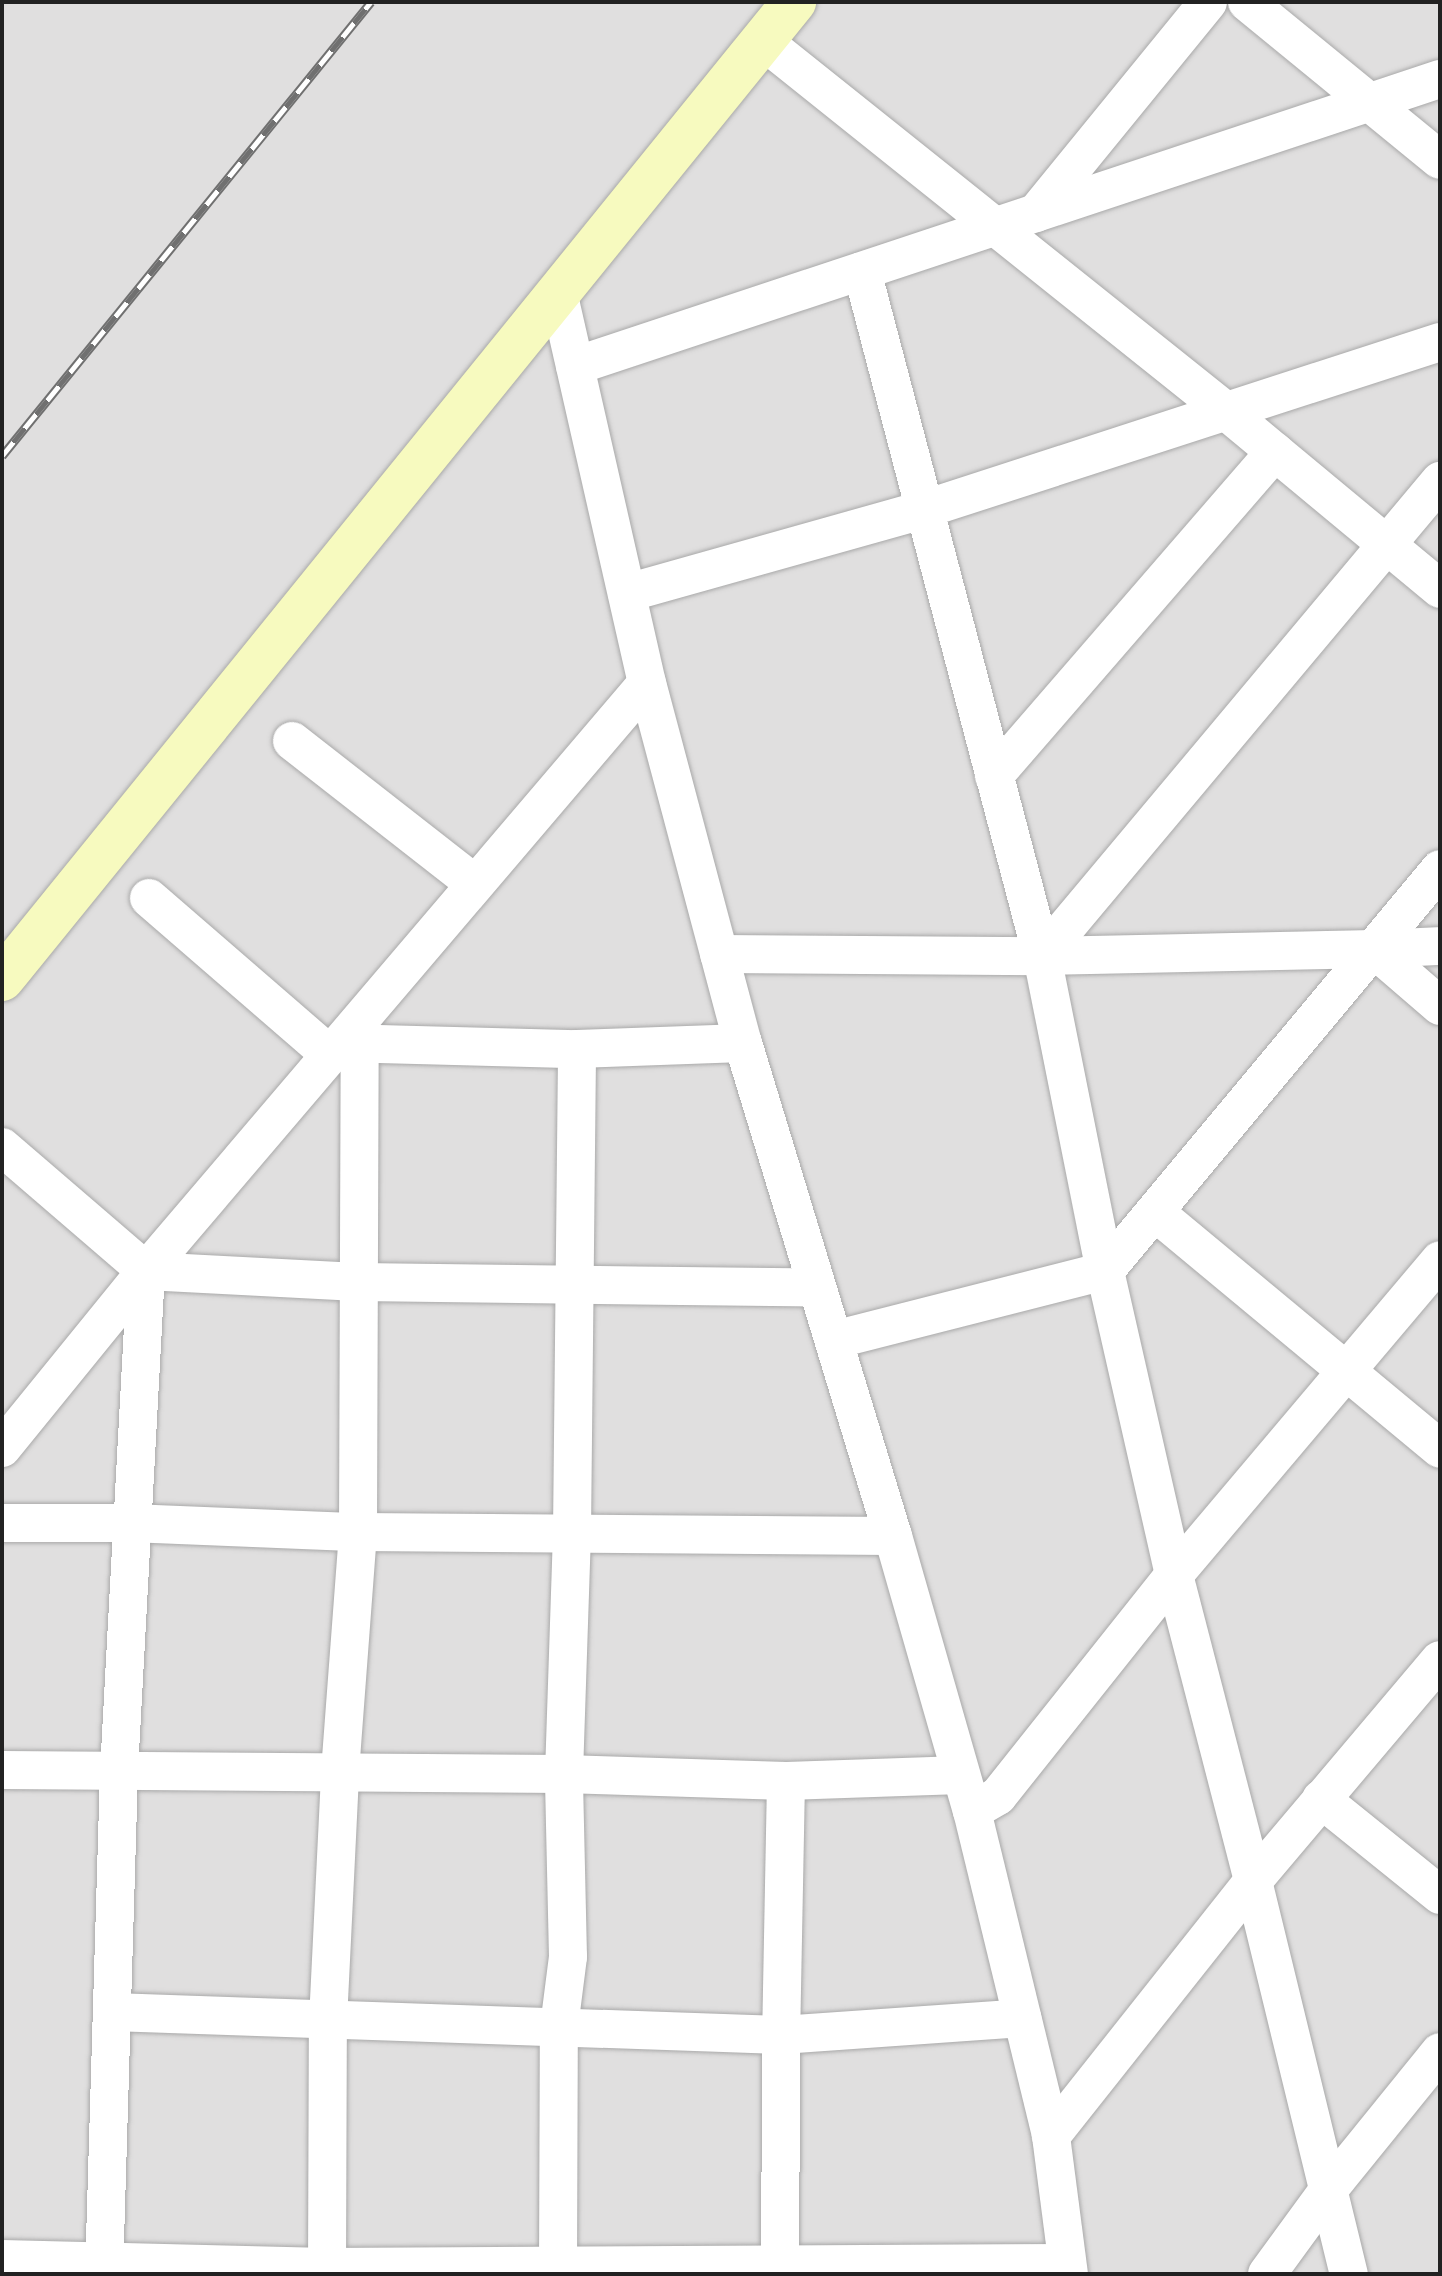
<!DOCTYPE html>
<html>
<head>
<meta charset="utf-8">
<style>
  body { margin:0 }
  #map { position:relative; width:1442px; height:2276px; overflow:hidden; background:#f2efe9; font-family:Signika,sans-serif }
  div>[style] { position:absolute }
  .residential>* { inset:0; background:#e0dfdf; transform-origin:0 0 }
  .roads { filter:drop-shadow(0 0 2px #a9a9a9) drop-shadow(0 0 2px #a9a9a9) }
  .street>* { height:38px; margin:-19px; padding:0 19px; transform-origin:19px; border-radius:19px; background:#fff }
  .secondary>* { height:44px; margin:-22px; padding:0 22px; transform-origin:22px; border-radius:22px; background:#f7fabf }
  .rail>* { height:9px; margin-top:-4.5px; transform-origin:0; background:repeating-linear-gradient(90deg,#fff 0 18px,#707070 0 36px); box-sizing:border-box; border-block:2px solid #707070 }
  span { translate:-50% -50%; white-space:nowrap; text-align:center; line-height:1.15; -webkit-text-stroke:6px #fff; paint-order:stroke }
  .frame { position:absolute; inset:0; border:4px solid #222; pointer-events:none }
</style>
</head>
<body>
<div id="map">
  <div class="residential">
    <div style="left:2px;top:2px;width:1438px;height:2272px"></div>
  </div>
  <div class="roads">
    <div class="street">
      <div style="left:1247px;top:2px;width:249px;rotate:39.3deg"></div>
      <div style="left:763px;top:41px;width:594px;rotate:38.64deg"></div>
      <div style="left:1227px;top:412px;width:277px;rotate:39.7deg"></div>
      <div style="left:1036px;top:213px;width:272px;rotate:-50.8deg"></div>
      <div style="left:862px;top:271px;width:708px;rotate:75.28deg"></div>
      <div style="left:1042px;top:956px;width:321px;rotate:78.7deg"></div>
      <div style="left:1105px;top:1271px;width:312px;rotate:77.2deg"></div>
      <div style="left:1174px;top:1575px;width:316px;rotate:75.5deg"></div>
      <div style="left:559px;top:296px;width:397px;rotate:77.2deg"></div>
      <div style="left:647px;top:683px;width:373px;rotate:75.1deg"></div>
      <div style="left:743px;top:1043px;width:515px;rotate:73.08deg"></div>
      <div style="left:893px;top:1536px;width:286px;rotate:74deg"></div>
      <div style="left:972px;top:1811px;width:334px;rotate:76.3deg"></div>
      <div style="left:1051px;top:2136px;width:139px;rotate:82.6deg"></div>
      <div style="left:575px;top:366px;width:911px;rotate:-18.36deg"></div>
      <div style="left:925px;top:509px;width:541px;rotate:-17.97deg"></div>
      <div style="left:627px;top:593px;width:310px;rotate:-15.7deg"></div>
      <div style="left:925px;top:509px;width:3px;rotate:-108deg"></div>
      <div style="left:292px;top:741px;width:232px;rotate:38deg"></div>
      <div style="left:994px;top:776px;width:429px;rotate:-49.1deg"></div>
      <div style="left:149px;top:898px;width:240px;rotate:40.9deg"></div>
      <div style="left:1374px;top:949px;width:66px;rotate:-2.6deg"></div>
      <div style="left:719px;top:954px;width:323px;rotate:0.4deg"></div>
      <div style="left:1042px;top:956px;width:332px;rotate:-1.2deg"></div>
      <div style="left:1374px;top:949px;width:87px;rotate:40.8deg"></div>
      <div style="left:1042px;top:956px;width:620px;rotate:-50.04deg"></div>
      <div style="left:341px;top:1043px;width:236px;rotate:1.5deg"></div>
      <div style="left:577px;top:1049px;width:166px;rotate:-2.1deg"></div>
      <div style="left:2px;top:1147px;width:190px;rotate:40.7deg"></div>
      <div style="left:146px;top:1271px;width:212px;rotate:3deg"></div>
      <div style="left:358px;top:1282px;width:459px;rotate:0.7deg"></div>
      <div style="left:1156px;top:1213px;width:369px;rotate:39.7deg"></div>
      <div style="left:834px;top:1340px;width:280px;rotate:-14.3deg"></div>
      <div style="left:1105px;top:1271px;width:523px;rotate:-50.19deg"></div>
      <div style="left:2px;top:1448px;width:228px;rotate:-50.9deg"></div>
      <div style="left:146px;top:1271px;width:772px;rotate:-49.57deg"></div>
      <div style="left:2px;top:1523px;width:128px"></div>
      <div style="left:130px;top:1523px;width:228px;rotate:2.3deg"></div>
      <div style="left:358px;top:1532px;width:535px;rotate:0.43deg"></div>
      <div style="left:2px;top:1770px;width:562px;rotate:0.41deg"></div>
      <div style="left:564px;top:1774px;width:222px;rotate:1.8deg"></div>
      <div style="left:961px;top:1775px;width:175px;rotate:178deg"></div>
      <div style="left:786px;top:1781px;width:254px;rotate:91.1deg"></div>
      <div style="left:781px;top:2035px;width:242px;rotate:-4deg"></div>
      <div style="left:1321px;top:1799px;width:153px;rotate:38.9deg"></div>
      <div style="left:972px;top:1811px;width:30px;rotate:-30deg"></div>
      <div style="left:998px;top:1796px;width:283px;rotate:-51.5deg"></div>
      <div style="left:1174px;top:1575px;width:412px;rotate:-49.8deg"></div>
      <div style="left:1253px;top:1881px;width:289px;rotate:-49.8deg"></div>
      <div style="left:112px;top:2012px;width:669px;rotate:1.97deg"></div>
      <div style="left:781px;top:2035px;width:239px;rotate:90.2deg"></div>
      <div style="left:1051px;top:2136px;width:325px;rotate:-51.6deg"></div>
      <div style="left:1253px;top:1881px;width:405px;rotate:76.3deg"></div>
      <div style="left:2px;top:2259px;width:325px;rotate:1.4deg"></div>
      <div style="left:327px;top:2267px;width:740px;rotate:-0.31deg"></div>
      <div style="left:104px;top:2274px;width:503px;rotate:-88.29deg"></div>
      <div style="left:119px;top:1771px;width:501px;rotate:-86.91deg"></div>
      <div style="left:327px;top:2274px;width:253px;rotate:-89.8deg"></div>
      <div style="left:328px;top:2021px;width:249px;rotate:-87.2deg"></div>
      <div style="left:340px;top:1772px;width:241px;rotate:-85.7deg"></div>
      <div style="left:358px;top:1532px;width:489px;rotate:-89.8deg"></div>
      <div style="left:558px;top:2274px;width:247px;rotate:-89.8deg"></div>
      <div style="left:559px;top:2027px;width:71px;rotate:-82.7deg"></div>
      <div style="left:568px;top:1957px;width:183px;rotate:-91.3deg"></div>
      <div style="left:564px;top:1774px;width:242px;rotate:-88.1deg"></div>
      <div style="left:572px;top:1532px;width:483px;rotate:-89.4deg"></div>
      <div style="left:1267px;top:2274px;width:105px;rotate:-53.9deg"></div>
      <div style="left:1329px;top:2189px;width:176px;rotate:-51deg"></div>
    </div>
    <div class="secondary">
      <div style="left:2px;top:979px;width:1258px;rotate:-50.97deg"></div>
    </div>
  </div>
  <div class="rail">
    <div style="left:2px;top:456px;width:585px;rotate:-50.9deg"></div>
  </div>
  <div class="frame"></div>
</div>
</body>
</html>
